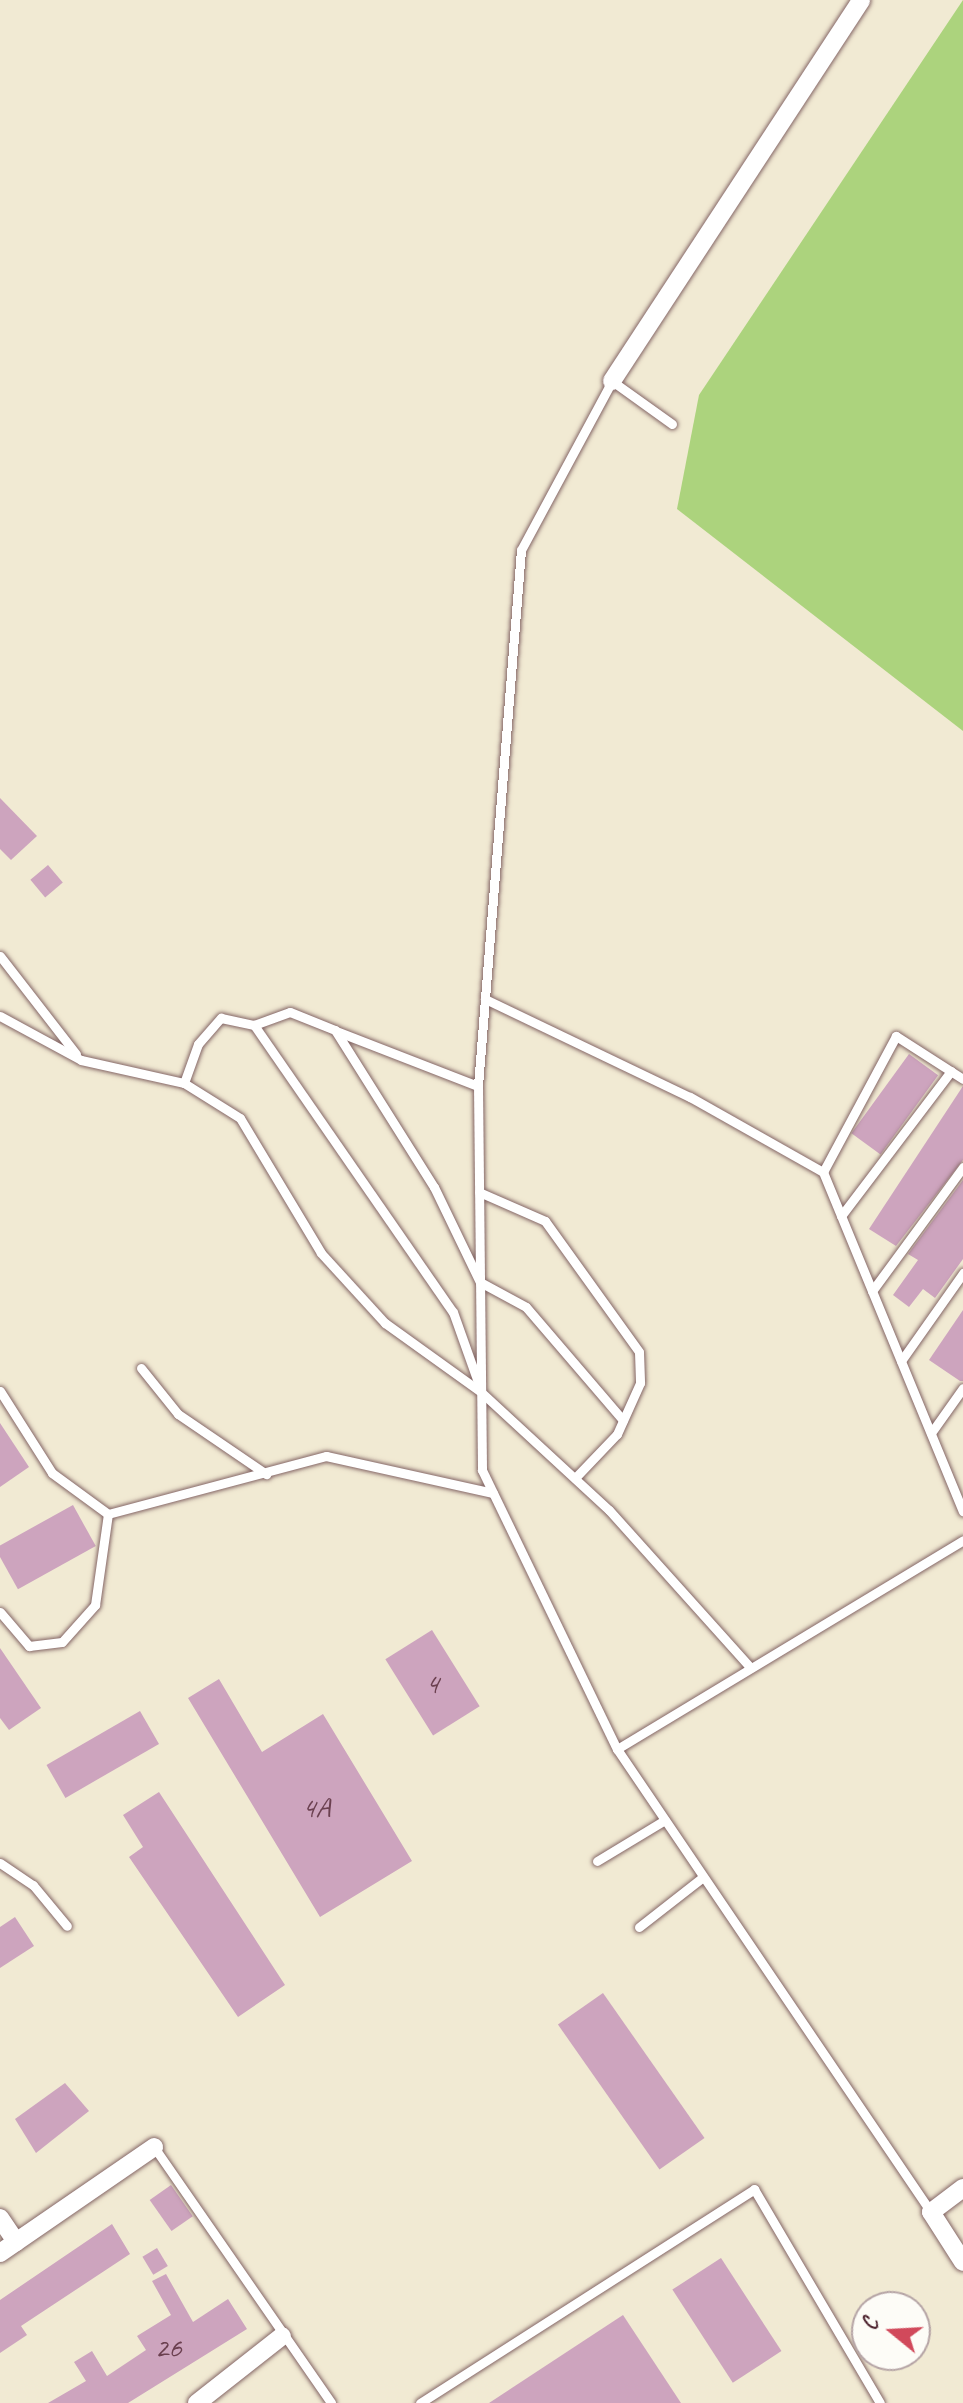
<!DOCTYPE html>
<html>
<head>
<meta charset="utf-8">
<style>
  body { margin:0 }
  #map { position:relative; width:963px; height:2403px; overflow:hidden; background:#f1ead3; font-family:Caveat,sans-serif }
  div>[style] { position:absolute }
  .green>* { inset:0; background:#acd37d }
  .building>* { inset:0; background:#cda4be; transform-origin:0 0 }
  .roads { filter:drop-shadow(0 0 2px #846666) drop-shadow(0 0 2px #846666) }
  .service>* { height:9px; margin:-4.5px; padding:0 4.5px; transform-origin:4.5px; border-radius:4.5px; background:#fff }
  .minor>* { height:18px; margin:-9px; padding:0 9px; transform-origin:9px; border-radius:9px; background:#fff }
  span { translate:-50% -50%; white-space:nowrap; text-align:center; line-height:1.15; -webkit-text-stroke:8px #fdfcf7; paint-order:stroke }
  .number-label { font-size:30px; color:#6b4050 }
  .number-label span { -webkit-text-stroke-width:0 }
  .north { position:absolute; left:851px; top:2291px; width:80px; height:80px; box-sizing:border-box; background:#fdfcf7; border:2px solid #b5a4a5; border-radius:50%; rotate:288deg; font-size:22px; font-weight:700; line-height:32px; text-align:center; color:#4a1f2b }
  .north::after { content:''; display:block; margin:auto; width:28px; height:36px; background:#d1495b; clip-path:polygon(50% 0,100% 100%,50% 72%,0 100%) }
</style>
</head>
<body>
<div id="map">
  <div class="green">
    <div style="clip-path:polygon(963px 0,963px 731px,677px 509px,699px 395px)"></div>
  </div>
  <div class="building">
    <div style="clip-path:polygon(0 798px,37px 836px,11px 860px,0 849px)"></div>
    <div style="left:48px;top:865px;width:23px;height:23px;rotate:50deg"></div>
    <div style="left:909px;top:1054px;width:36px;height:98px;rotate:36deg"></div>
    <div style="clip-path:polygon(963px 1086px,963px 1160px,896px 1246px,869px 1229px)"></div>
    <div style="clip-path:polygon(963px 1180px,963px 1259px,935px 1298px,923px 1289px,909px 1307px,893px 1295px,918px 1260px,908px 1254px)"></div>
    <div style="clip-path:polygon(963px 1310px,963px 1381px,960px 1381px,929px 1360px)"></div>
    <div style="clip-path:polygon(0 1423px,29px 1467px,0 1487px)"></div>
    <div style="left:73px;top:1505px;width:47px;height:89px;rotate:61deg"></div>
    <div style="left:432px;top:1630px;width:90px;height:55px;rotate:58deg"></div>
    <div style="clip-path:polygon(0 1648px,41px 1708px,9px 1730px,0 1718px)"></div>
    <div style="clip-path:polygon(219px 1679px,262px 1752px,323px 1714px,412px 1861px,320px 1917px,188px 1698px)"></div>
    <div style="left:140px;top:1711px;width:38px;height:108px;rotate:60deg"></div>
    <div style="clip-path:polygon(159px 1792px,285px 1985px,238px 2017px,129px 1857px,143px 1847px,123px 1815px)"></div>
    <div style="clip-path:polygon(15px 1917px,34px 1946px,0 1968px,0 1927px)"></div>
    <div style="left:603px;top:1993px;width:177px;height:55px;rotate:55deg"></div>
    <div style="clip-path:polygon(65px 2083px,89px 2111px,36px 2153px,15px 2119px)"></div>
    <div style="left:171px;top:2185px;width:38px;height:26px;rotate:55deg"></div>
    <div style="clip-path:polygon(112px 2224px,130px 2254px,21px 2326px,27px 2335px,0 2353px,0 2300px)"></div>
    <div style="left:157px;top:2248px;width:21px;height:17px;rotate:59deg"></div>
    <div style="left:721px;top:2258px;width:111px;height:58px;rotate:57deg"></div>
    <div style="clip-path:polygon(166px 2274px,193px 2322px,228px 2299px,247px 2329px,128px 2403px,48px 2403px,86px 2381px,74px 2362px,92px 2351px,107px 2376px,146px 2350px,137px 2336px,171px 2315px,152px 2281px)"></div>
    <div style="clip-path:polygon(623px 2315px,681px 2403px,489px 2403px)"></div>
  </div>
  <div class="roads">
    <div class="service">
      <div style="left:672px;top:424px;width:74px;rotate:-144.4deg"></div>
      <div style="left:612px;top:381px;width:192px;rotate:118.3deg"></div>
      <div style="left:521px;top:550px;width:538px;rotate:94.59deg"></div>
      <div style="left:478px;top:1086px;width:384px;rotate:89.4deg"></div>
      <div style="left:482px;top:1470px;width:310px;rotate:64.2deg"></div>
      <div style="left:617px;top:1749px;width:559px;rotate:55.86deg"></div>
      <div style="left:0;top:956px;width:124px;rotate:52.2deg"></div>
      <div style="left:485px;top:999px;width:227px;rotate:25.6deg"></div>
      <div style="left:690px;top:1097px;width:153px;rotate:29.4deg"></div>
      <div style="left:0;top:1016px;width:92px;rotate:28.5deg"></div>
      <div style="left:81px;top:1060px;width:106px;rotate:12.6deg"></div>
      <div style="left:184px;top:1083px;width:66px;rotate:32deg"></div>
      <div style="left:240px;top:1118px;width:157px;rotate:59deg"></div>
      <div style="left:321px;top:1253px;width:95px;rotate:47.6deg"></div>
      <div style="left:385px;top:1323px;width:118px;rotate:35.7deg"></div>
      <div style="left:481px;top:1392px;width:174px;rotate:42.7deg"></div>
      <div style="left:609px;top:1510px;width:212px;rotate:48.1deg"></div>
      <div style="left:254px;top:1025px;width:38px;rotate:-20deg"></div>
      <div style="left:290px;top:1012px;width:48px;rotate:21.8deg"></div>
      <div style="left:335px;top:1030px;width:186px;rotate:57.8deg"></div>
      <div style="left:434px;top:1187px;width:106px;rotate:64.2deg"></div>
      <div style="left:480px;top:1282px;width:52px;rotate:28.5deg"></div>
      <div style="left:526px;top:1307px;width:149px;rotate:49.4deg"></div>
      <div style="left:336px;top:1031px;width:152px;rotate:21.2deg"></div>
      <div style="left:963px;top:1079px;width:80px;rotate:-147.3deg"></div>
      <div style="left:896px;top:1036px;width:154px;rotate:118.2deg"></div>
      <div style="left:823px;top:1172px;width:367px;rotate:67.6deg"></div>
      <div style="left:184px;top:1083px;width:41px;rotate:-70.3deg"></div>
      <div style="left:198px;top:1044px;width:35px;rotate:-49deg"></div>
      <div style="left:221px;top:1018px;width:34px;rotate:12deg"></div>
      <div style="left:254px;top:1025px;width:349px;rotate:55.3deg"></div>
      <div style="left:453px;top:1312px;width:77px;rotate:70.4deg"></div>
      <div style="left:479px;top:1192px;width:72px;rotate:23.7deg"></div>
      <div style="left:545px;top:1221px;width:161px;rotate:54.3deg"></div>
      <div style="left:639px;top:1352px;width:31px;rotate:88deg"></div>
      <div style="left:640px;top:1383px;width:56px;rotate:114.3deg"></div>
      <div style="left:617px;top:1434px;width:61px;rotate:133.7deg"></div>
      <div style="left:841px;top:1216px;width:182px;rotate:-52.8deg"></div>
      <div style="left:872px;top:1291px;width:154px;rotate:-53.7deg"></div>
      <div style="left:901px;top:1361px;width:108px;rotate:-54.8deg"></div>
      <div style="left:141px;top:1368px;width:59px;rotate:51.2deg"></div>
      <div style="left:178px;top:1414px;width:107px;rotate:34.3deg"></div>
      <div style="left:0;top:1391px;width:97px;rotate:57.6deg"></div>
      <div style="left:52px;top:1473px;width:69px;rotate:36.2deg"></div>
      <div style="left:931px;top:1433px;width:55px;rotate:-54.6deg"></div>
      <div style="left:0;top:1612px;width:45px;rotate:49.5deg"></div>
      <div style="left:29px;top:1646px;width:33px;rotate:-7deg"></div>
      <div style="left:62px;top:1642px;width:50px;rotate:-48.3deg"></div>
      <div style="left:95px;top:1605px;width:92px;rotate:-81.9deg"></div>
      <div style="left:108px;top:1514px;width:226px;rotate:-14.9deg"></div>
      <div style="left:326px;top:1456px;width:171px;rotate:12.5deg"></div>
      <div style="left:617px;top:1749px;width:404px;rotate:-31.1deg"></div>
      <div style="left:597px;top:1861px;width:79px;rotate:-31.1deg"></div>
      <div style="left:0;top:1863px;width:40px;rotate:34deg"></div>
      <div style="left:33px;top:1885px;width:53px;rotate:50.3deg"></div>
      <div style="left:639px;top:1927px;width:81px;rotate:-38deg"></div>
      <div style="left:154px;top:2147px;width:311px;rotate:55.3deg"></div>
      <div style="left:420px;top:2403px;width:397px;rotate:-32.6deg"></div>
      <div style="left:754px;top:2189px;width:248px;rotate:59.5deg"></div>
    </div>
    <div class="minor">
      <div style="left:612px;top:381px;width:455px;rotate:-56.8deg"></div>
      <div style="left:963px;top:2188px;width:40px;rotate:143deg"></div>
      <div style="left:931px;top:2212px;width:59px;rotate:57.4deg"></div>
      <div style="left:0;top:2218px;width:29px;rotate:56deg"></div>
      <div style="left:0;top:2253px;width:187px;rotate:-34.5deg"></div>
      <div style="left:197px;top:2403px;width:108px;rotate:-38.2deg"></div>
    </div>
  </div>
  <div class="number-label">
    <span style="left:432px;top:1683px">4</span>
    <span style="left:316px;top:1807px">4А</span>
    <span style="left:168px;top:2347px">26</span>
  </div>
  <div class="north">С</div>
</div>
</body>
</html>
